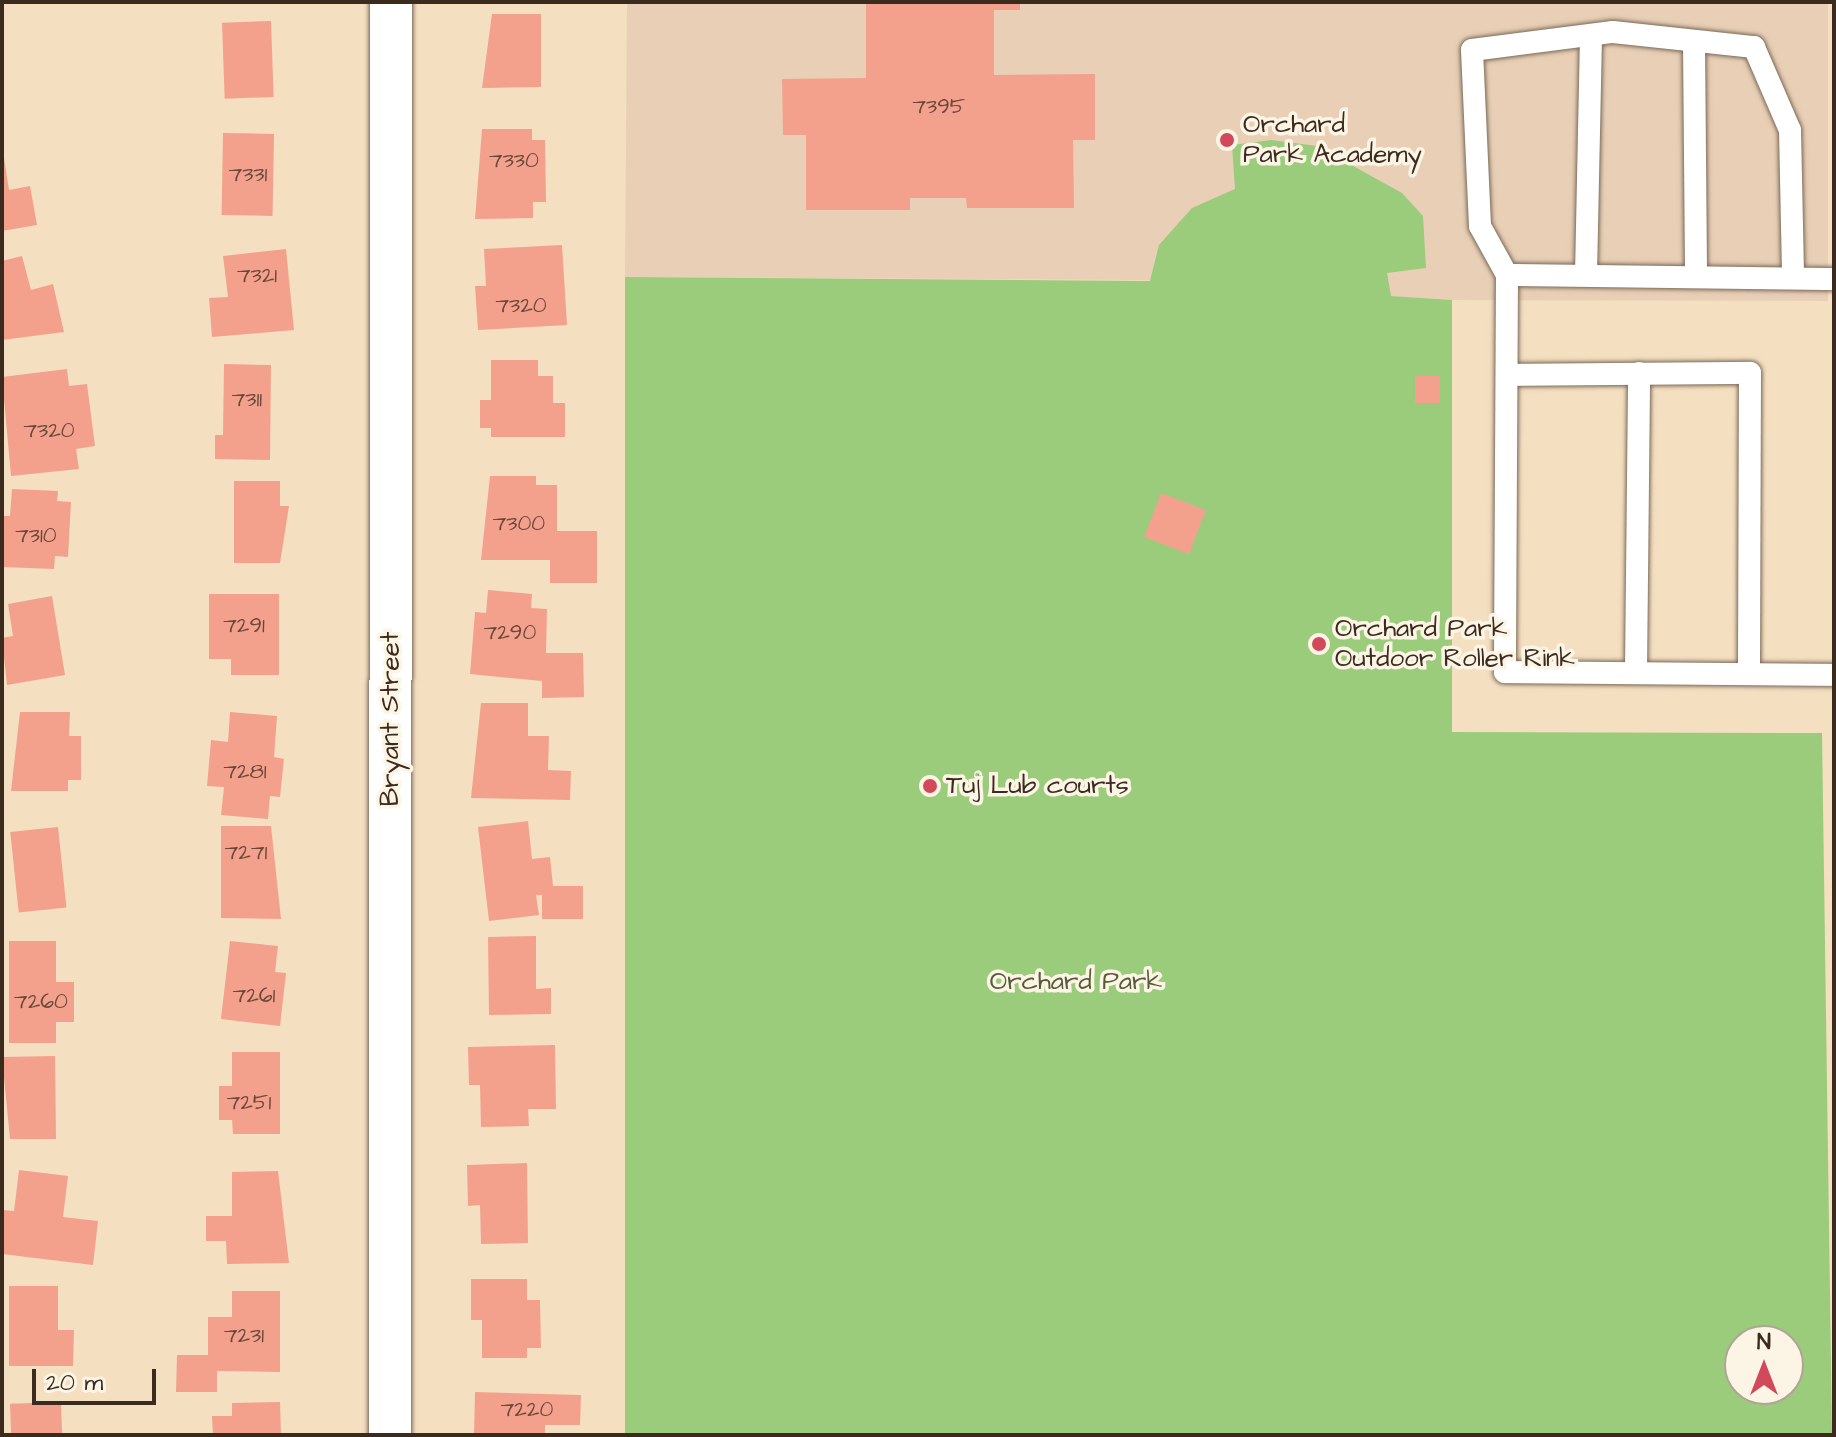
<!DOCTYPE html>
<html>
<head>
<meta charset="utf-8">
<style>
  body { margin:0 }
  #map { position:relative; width:1836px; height:1437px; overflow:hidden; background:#f4dfc1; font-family:"Architects Daughter",sans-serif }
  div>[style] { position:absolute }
  .built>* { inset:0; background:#e8cfb6 }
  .green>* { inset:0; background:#9acc7c }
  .building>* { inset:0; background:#f3a18c; transform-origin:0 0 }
  .roads { filter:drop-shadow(0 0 2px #7c6957) drop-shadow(0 0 2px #7c6957) }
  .service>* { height:22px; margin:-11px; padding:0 11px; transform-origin:11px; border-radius:11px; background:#fff }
  .minor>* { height:42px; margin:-21px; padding:0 21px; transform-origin:21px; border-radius:21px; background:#fff }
  .dots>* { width:22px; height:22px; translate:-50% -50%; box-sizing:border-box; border:4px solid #fcf5e5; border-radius:50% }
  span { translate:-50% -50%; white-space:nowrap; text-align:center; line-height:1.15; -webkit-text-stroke:7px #fcf5e5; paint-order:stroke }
  .number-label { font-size:22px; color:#69483a }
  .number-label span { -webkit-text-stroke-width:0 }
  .poi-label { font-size:26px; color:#3b2a1e }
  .left { translate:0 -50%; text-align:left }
  .street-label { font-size:26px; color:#3b2a1e }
  .park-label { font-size:26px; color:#585b3a }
  .frame { position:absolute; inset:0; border:4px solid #3b2a1e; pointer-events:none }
  .north { position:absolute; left:1724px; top:1325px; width:80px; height:80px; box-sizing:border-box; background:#fcf5e5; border:2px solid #afa495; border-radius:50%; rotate:0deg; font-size:22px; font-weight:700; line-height:32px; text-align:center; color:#3b2a1e }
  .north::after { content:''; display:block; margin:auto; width:28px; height:36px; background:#d1495b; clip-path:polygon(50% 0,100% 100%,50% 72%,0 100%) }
  .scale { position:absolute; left:32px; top:1369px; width:124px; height:36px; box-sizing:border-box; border:4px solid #3b2a1e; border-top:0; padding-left:10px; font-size:24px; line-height:28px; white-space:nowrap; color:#3b2a1e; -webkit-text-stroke:6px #fcf5e5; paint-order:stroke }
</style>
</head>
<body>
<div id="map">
  <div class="built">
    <div style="clip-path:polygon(627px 2px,1828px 2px,1828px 301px,1452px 300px,1142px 280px,625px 277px)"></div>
  </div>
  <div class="green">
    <div style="clip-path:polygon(evenodd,1271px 140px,1317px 146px,1402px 193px,1423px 216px,1426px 268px,1387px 273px,1391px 296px,1452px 300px,1452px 732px,1822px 733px,1832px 1435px,625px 1435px,625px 277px,1150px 281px,1159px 245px,1192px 208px,1235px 189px,1232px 145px,1271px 140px,1740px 1341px,1788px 1341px,1788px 1389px,1740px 1389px,1740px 1341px)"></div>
  </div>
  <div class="building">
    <div style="clip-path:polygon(866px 2px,1020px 2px,1020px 10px,994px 10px,994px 75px,1095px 74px,1095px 140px,1073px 140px,1074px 208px,967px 208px,966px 198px,910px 198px,910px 210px,806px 210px,806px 135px,783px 135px,782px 79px,866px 78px)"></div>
    <div style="clip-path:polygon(492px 14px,541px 14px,541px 87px,482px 88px)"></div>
    <div style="left:271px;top:21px;width:76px;height:49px;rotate:88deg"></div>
    <div style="clip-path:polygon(482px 129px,532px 129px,532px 140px,545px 140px,546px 202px,533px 202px,533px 218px,475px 219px)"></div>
    <div style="left:223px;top:133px;width:51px;height:82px;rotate:1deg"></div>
    <div style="clip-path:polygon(4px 158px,9px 190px,30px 186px,37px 225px,2px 231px)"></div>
    <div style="clip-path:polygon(562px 245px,567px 325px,478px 330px,475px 286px,486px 286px,484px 249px)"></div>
    <div style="clip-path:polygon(286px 249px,294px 330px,212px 337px,209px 298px,228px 297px,223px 256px)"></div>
    <div style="clip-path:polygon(22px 256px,31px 290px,53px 284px,64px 332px,2px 340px,2px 261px)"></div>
    <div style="clip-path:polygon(491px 360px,538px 360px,538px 376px,553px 376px,553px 403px,565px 403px,565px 437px,491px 437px,491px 428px,480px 428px,480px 400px,491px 400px)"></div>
    <div style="clip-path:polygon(224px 364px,271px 365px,270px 460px,215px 459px,215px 435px,223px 435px)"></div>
    <div style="clip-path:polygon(67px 369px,69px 386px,87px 384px,95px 446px,76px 449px,79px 469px,11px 476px,2px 377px)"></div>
    <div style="left:1415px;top:376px;width:25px;height:27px"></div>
    <div style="clip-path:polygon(490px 476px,536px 476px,536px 485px,557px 485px,557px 531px,597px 531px,597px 583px,550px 583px,550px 560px,481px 560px)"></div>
    <div style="clip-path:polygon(234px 481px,280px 481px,280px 506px,289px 506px,280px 563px,234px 563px)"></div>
    <div style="clip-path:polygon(12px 489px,58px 491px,57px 501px,71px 502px,68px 557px,55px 556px,54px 569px,2px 567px,2px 516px,10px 516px)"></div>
    <div style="left:1161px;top:493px;width:48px;height:47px;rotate:21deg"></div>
    <div style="clip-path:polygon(488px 590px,532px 594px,531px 608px,547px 609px,546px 653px,583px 653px,584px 697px,542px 698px,542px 681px,470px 674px,475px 612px,486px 613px)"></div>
    <div style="clip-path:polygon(209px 594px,279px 594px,279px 675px,231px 675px,231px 659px,209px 659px)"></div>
    <div style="clip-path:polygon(52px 596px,65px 675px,7px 685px,2px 638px,13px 636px,8px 604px)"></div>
    <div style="clip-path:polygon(481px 703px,528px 703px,528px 736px,549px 736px,548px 770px,571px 771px,570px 800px,471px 798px)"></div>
    <div style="clip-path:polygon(20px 712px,70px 712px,69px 736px,81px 736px,81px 780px,68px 780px,68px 791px,11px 791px)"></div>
    <div style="clip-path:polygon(230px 712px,277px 716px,274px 757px,284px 759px,280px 797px,270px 796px,268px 819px,221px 815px,224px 787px,207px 786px,211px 740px,228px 742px)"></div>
    <div style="clip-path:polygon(528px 821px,532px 859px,550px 857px,553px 886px,583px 886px,583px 919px,542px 919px,542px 895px,536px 895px,539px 915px,489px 921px,478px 827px)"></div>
    <div style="clip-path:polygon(221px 826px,271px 826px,281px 919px,221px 918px)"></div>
    <div style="left:58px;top:827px;width:81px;height:48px;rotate:84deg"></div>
    <div style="clip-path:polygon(536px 936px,536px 989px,551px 988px,551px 1014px,489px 1015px,488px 937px)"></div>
    <div style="clip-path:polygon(9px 941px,56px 941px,56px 982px,74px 982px,74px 1022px,56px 1022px,56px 1043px,9px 1043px)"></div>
    <div style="clip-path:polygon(230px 941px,278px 946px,275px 972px,286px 973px,280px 1026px,221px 1019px)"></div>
    <div style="clip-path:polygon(555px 1045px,556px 1109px,528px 1109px,529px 1126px,481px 1127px,480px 1085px,469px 1085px,468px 1047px)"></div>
    <div style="clip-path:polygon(232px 1052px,280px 1052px,280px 1134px,233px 1134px,232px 1120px,219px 1120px,219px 1086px,232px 1086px)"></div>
    <div style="clip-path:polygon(55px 1056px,56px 1139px,10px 1139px,2px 1057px)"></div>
    <div style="clip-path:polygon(527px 1163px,528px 1243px,481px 1244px,480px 1205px,468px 1206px,467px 1165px)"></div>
    <div style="clip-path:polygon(19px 1170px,68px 1176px,63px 1217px,98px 1221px,93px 1265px,2px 1254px,3px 1210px,14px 1211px)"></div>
    <div style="clip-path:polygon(278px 1171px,289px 1263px,227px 1264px,226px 1241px,206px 1241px,206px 1216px,232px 1216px,232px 1172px)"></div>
    <div style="clip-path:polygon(471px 1279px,527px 1279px,527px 1300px,540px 1300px,541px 1348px,527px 1348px,527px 1358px,482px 1358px,482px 1320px,471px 1320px)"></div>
    <div style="clip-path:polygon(9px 1286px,58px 1286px,58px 1330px,74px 1330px,73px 1366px,9px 1366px)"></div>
    <div style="clip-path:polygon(232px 1291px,280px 1291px,280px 1372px,217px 1371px,217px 1392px,176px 1392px,177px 1355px,208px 1355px,208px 1317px,232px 1317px)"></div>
    <div style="clip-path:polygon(475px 1392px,581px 1395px,580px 1425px,545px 1425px,545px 1435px,474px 1435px)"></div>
    <div style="left:61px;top:1402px;width:33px;height:51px;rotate:88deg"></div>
    <div style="clip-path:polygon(280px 1402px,281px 1435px,213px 1435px,212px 1416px,232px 1416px,232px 1403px)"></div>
  </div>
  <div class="roads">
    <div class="service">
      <div style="left:1694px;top:41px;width:236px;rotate:89.5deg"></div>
      <div style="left:1507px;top:275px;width:56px;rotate:-118.9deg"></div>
      <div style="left:1480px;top:226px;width:176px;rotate:-92.6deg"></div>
      <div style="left:1472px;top:50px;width:142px;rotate:-7.3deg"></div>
      <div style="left:1613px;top:32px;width:142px;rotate:6.1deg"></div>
      <div style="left:1754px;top:47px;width:90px;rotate:66.6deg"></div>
      <div style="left:1790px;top:130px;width:148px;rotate:88.8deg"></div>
      <div style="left:1586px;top:275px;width:240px;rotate:-88.8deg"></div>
      <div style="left:1834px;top:279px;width:327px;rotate:-179.3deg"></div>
      <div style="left:1507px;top:275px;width:397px;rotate:90.3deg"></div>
      <div style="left:1505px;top:672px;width:329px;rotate:0.5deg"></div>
      <div style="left:1507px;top:375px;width:243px;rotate:-0.5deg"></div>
      <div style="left:1750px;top:373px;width:301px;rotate:90.2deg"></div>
      <div style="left:1636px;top:672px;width:299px;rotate:-89.4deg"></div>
    </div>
    <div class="minor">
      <div style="left:390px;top:1435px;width:1433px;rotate:-89.96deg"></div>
    </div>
  </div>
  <div class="dots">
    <div style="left:1227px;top:140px;background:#d1495b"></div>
    <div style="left:1319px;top:644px;background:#d1495b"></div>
    <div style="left:930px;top:786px;background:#d1495b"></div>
  </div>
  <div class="number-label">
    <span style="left:939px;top:107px">7395</span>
    <span style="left:514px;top:161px">7330</span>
    <span style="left:248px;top:175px">7331</span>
    <span style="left:257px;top:276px">7321</span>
    <span style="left:521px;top:306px">7320</span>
    <span style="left:247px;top:400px">7311</span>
    <span style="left:49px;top:431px">7320</span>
    <span style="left:519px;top:524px">7300</span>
    <span style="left:36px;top:536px">7310</span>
    <span style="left:244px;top:626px">7291</span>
    <span style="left:510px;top:633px">7290</span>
    <span style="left:245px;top:772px">7281</span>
    <span style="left:246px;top:853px">7271</span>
    <span style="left:254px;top:996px">7261</span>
    <span style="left:41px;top:1002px">7260</span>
    <span style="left:249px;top:1103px">7251</span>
    <span style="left:244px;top:1336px">7231</span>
    <span style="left:527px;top:1410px">7220</span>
  </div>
  <div class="poi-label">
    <span class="left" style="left:1243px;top:140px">Orchard<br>Park Academy</span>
    <span class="left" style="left:1335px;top:644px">Orchard Park<br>Outdoor Roller Rink</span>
    <span class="left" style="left:946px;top:786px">Tuj Lub courts</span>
  </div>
  <div class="street-label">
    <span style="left:391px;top:719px;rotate:-90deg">Bryant Street</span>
  </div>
  <div class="park-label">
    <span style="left:1076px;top:982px">Orchard Park</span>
  </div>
  <div class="frame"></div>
  <div class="north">N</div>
  <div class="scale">20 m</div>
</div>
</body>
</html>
